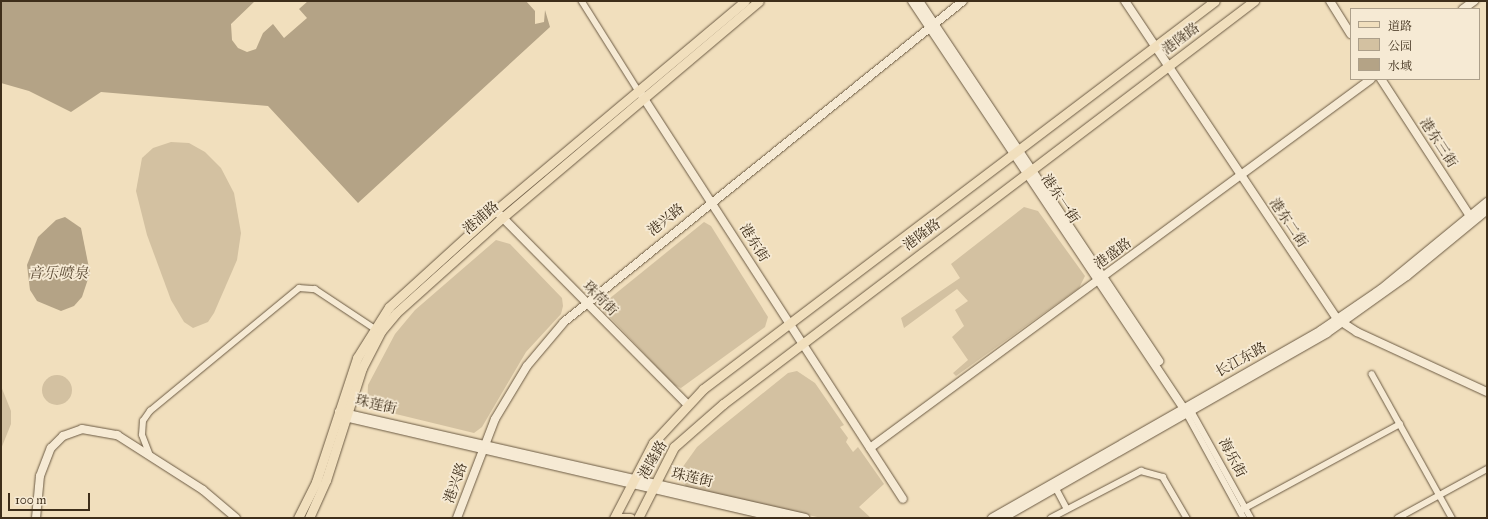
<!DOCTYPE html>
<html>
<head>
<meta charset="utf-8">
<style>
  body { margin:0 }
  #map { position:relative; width:1488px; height:519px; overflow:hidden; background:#f1dfbd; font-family:"IM FELL Great Primer","Noto Serif SC",serif }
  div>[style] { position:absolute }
  .green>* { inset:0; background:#d3c1a1 }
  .round { border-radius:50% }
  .water>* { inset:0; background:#b4a386 }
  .roads { filter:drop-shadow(0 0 1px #6b5a43) drop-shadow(0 0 1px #6b5a43) }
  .street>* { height:5.5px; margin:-2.75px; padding:0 2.75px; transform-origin:2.75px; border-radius:2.75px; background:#f6ead4 }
  .secondary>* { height:8px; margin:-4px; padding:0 4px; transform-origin:4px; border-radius:4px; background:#f6ead4 }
  .primary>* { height:9px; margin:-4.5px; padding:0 4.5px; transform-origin:4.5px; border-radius:4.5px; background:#f1dfbd }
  span { translate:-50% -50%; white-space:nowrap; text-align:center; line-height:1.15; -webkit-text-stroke:3.5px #f6ead4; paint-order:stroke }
  .street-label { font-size:14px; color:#3e2e1a }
  .water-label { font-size:15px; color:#5c4b35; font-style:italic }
  .frame { position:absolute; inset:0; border:2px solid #3e2e1a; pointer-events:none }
  .legend { position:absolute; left:1350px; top:8px; width:130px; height:72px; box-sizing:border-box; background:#f6ead4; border:1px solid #ac9f8a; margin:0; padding:5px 7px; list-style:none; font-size:12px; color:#3e2e1a }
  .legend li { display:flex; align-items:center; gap:8px; height:20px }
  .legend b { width:20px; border:1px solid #ac9f8a }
  .scale { position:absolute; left:8px; top:493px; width:82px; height:18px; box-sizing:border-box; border:2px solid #3e2e1a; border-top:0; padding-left:5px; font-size:12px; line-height:14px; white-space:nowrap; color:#3e2e1a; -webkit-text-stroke:3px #f6ead4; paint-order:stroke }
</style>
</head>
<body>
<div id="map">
  <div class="green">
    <div style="clip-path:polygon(171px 142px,189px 143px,205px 152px,221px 168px,234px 193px,241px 233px,237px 260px,214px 313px,208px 322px,193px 328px,184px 322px,171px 300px,147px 235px,136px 191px,142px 158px,153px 148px)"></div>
    <div style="clip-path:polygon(1024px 207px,1038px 211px,1085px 276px,1079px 288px,956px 376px,953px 373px,968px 360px,952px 337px,964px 326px,955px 310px,968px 301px,957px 289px,904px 328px,901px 318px,960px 278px,951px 264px)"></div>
    <div style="clip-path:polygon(704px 222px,711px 226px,768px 317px,765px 327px,681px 388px,674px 385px,604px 311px,604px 303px)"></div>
    <div style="clip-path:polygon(496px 240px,510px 244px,562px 298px,563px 306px,561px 314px,526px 352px,482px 427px,474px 433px,367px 407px,368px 385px,395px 334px,415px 310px)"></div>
    <div style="clip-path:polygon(797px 371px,815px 383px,844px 425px,840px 427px,848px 438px,846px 442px,853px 452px,858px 447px,884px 484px,859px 507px,871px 518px,822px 518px,688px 489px,677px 475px,697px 447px,716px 431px,788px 373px)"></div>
    <div class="round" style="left:42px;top:375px;width:30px;height:30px"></div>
    <div style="clip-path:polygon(1px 386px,11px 411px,11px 424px,1px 449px)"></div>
  </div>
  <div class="water">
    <div style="clip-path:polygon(1px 1px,255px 1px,231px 24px,232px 40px,238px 48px,247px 52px,256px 49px,263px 33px,273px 24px,284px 38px,307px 18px,299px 9px,308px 1px,526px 1px,535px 11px,535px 24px,544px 22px,545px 10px,550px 27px,358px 203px,268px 106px,101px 92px,71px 112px,29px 91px,1px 83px)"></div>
    <div style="clip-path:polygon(65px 217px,81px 228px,90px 273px,82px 297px,74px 306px,61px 311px,37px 301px,30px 290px,27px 265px,38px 237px,56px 220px)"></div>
  </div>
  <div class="roads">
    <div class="street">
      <div style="left:582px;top:1px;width:105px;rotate:57.8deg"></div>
      <div style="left:1372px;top:374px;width:165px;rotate:60.9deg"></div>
      <div style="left:1191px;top:410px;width:124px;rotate:60.9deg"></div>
      <div style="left:1186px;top:412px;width:121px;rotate:61.3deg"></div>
      <div style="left:150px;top:456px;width:22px;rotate:-111deg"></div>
      <div style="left:142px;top:435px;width:14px;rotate:-86deg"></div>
      <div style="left:143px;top:421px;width:12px;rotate:-55deg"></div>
      <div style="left:150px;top:411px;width:193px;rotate:-39.5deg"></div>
      <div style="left:299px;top:288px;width:16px;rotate:4deg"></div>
      <div style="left:315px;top:289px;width:71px;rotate:33.5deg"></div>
      <div style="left:1055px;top:486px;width:26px;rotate:62deg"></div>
      <div style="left:1240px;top:511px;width:182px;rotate:-28.5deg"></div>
      <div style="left:1051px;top:518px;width:102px;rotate:-27.6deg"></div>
      <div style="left:1141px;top:471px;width:23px;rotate:15deg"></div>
      <div style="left:1163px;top:477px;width:48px;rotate:59.7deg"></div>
      <div style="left:1398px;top:518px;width:102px;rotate:-28.8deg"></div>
    </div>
    <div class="secondary">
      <div style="left:912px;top:1px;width:494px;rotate:56.3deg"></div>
      <div style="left:919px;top:1px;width:433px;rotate:56.3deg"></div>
      <div style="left:1125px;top:1px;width:382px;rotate:56.3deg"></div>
      <div style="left:1337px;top:319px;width:24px;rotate:33deg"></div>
      <div style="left:1357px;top:332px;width:143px;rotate:24.8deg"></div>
      <div style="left:1330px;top:1px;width:39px;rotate:58deg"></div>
      <div style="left:1463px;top:9px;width:14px;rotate:-36deg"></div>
      <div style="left:1381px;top:79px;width:167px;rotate:57deg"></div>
      <div style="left:641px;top:94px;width:482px;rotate:57.1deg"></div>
      <div style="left:499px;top:214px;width:267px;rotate:45.3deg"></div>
      <div style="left:870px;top:448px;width:622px;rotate:-36.37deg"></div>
      <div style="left:36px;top:518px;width:42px;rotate:-84.6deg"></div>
      <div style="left:40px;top:476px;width:30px;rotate:-69deg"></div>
      <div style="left:51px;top:448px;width:17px;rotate:-45deg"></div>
      <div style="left:63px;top:436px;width:20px;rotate:-20deg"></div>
      <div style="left:82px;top:429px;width:36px;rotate:10deg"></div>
      <div style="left:117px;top:435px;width:102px;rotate:32.6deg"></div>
      <div style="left:203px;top:490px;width:43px;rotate:40.3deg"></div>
      <div style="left:457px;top:518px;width:106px;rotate:-69deg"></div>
      <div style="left:495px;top:419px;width:62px;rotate:-58.9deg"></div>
      <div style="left:527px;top:366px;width:57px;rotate:-49.9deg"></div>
      <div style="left:564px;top:322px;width:512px;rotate:-38.82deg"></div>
      <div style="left:779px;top:518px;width:451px;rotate:-166.9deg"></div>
      <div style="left:340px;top:416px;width:4px;rotate:-104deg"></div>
      <div style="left:339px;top:412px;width:478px;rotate:12.8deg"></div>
      <div style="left:992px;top:518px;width:379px;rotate:-29.7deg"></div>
      <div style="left:1321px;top:330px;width:73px;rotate:-34.3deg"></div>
      <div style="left:1381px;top:289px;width:137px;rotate:-39.4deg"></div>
      <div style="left:1003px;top:518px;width:373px;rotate:-29.7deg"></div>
      <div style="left:1327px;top:333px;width:98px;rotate:-35.5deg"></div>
      <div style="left:1407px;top:276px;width:104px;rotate:-39.5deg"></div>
    </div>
    <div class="primary">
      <div style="left:298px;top:518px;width:40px;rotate:-63.4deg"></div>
      <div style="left:316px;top:482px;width:131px;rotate:-71.7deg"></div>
      <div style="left:357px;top:358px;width:60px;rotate:-57.9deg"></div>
      <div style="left:389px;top:307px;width:143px;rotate:-42.2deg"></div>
      <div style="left:495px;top:211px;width:326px;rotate:-40deg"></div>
      <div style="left:309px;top:518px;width:42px;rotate:-65.9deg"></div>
      <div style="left:326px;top:480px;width:118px;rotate:-72.2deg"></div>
      <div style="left:362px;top:368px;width:42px;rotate:-62.8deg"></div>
      <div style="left:381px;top:331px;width:23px;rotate:-50deg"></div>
      <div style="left:396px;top:313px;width:142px;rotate:-41.9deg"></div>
      <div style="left:502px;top:218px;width:336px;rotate:-40.2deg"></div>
      <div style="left:614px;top:518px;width:85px;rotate:-62.5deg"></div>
      <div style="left:653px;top:443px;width:74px;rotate:-47.2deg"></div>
      <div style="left:703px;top:389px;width:642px;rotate:-37.16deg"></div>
      <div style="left:617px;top:518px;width:13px"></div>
      <div style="left:638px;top:518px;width:80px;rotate:-63.1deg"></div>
      <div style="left:674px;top:447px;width:65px;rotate:-41.3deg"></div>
      <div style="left:723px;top:404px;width:667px;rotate:-37.2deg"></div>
    </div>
  </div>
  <div class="street-label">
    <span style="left:1181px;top:39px;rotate:-37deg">港隆路</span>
    <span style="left:1438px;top:143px;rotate:57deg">港东三街</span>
    <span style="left:1060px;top:199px;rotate:56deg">港东一街</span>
    <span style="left:481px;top:218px;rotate:-41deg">港浦路</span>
    <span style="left:666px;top:220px;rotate:-39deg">港兴路</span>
    <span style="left:1288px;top:223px;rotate:56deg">港东二街</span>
    <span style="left:922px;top:235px;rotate:-37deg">港隆路</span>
    <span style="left:754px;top:243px;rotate:58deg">港东街</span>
    <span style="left:1113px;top:254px;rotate:-36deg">港盛路</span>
    <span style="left:600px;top:299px;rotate:45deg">珠荷街</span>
    <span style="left:1241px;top:360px;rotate:-29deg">长江东路</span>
    <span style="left:376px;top:405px;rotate:13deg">珠莲街</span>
    <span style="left:1232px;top:458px;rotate:62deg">海乐街</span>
    <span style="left:653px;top:460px;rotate:-60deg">港隆路</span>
    <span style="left:692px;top:478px;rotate:13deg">珠莲街</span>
    <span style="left:456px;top:483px;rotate:-70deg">港兴路</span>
  </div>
  <div class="water-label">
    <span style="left:58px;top:274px">音乐喷泉</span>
  </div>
  <div class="frame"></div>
  <ul class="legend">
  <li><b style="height:5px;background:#f1dfbd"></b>道路</li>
  <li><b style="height:11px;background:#d3c1a1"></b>公园</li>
  <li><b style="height:11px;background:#b4a386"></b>水域</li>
  </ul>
  <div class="scale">100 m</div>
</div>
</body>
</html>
